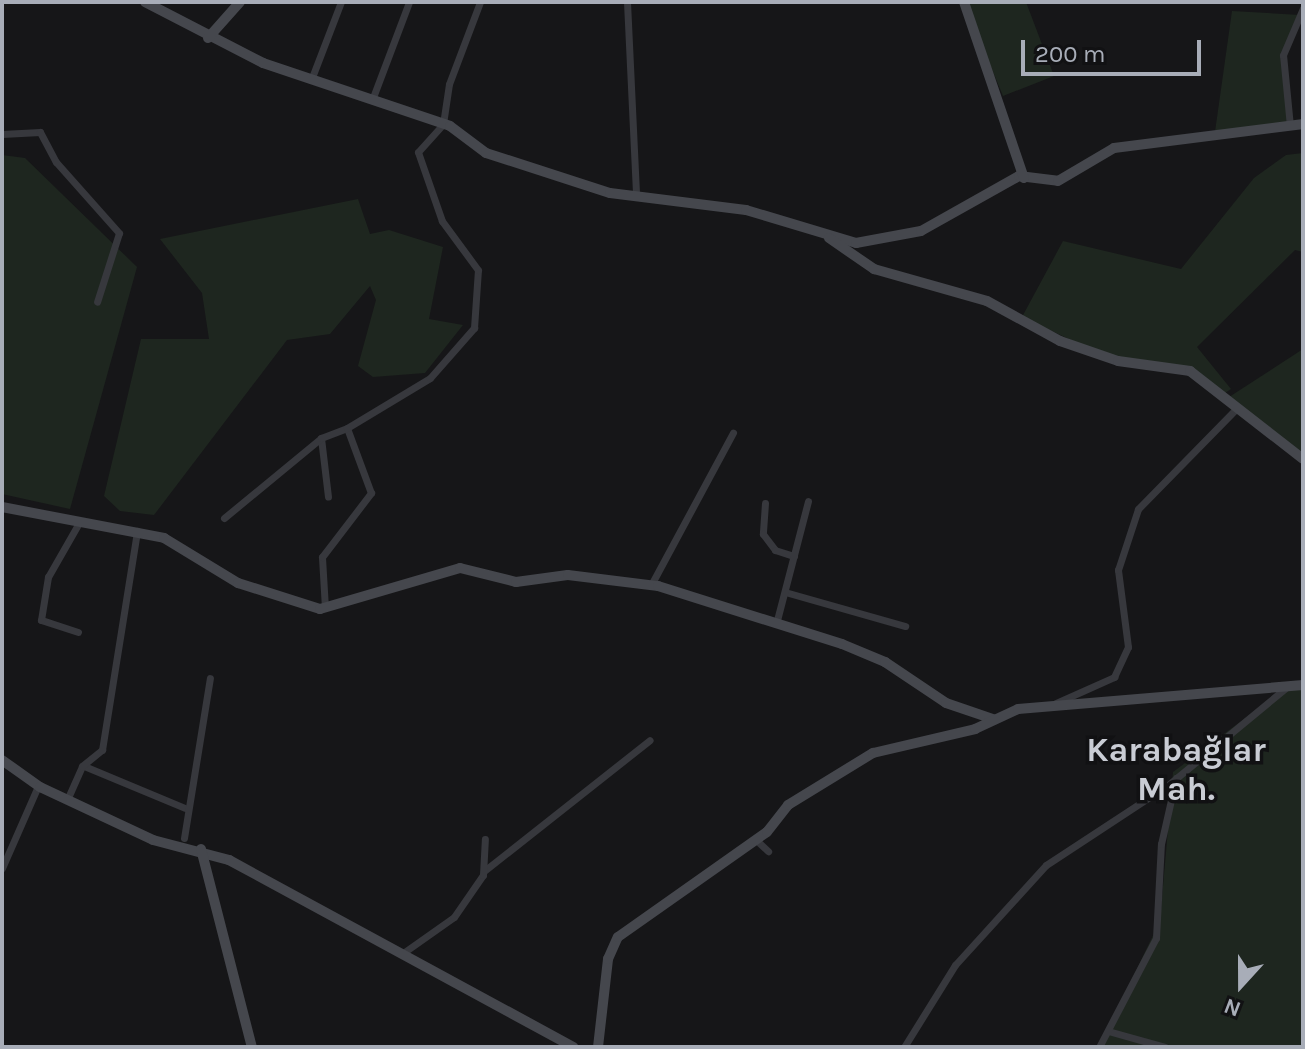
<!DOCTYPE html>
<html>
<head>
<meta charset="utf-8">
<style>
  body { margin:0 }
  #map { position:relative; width:1305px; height:1049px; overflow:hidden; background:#161618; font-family:Karla,sans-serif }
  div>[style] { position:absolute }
  .green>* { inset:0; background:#1e261f }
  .street>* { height:7px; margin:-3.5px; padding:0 3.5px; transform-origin:3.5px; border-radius:3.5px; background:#37383d }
  .secondary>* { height:10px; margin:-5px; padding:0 5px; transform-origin:5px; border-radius:5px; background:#45474d }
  span { translate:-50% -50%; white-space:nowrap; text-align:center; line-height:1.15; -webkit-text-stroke:7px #111113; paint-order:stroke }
  .district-label { font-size:34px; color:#c9ccd4; font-weight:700 }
  .frame { position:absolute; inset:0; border:4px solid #a8adb8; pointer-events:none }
  .north { position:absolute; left:1201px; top:945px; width:80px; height:80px; -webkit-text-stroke:6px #111113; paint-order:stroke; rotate:201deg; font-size:22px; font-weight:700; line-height:32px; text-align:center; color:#a8adb8 }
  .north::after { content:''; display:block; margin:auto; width:28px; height:36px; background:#a8adb8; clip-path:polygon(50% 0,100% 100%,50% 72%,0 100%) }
  .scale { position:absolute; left:1021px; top:40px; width:180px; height:36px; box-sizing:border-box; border:4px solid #a8adb8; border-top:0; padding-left:10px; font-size:24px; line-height:28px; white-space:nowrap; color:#a8adb8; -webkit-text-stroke:6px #111113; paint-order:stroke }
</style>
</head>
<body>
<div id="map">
  <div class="green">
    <div style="clip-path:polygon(964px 2px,1026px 2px,1054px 76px,1003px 96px)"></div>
    <div style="clip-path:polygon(1232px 11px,1300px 15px,1283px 55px,1290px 126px,1214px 139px)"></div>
    <div style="clip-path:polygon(1303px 153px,1303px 252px,1295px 250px,1197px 347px,1231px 389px,1222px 395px,1170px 366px,1103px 355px,1022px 317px,1063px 241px,1181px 269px,1254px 178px,1286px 155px)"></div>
    <div style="clip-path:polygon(2px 155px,25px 158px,137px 267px,70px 509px,2px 494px)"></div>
    <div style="clip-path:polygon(358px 199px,370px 234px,389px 230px,443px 247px,429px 319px,463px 325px,425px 373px,373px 377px,358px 366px,376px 300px,370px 286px,330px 334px,287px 340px,154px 515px,120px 511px,104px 496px,141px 339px,209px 339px,202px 293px,160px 239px)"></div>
    <div style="clip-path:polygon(1303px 349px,1303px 455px,1226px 399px)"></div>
    <div style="clip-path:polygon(1303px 685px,1303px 1047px,1099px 1047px,1160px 921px,1173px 772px,1288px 686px)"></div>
  </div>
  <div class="street">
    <div style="left:627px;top:2px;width:193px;rotate:87.3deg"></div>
    <div style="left:311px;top:80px;width:84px;rotate:-69deg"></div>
    <div style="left:372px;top:100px;width:105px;rotate:-69.3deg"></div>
    <div style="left:1290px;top:126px;width:71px;rotate:-95.6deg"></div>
    <div style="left:1283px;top:55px;width:51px;rotate:-66.9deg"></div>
    <div style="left:2px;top:134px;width:38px;rotate:-3deg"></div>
    <div style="left:40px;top:132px;width:34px;rotate:62deg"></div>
    <div style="left:56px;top:162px;width:95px;rotate:48.4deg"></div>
    <div style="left:119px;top:233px;width:72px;rotate:107.7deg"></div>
    <div style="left:321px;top:438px;width:59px;rotate:83.2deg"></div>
    <div style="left:765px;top:503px;width:31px;rotate:94deg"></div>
    <div style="left:763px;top:534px;width:20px;rotate:53deg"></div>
    <div style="left:775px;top:550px;width:20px;rotate:18deg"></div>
    <div style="left:224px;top:518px;width:126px;rotate:-39.5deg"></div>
    <div style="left:321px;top:438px;width:28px;rotate:-21deg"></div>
    <div style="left:651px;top:585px;width:173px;rotate:-61.7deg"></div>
    <div style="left:785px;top:592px;width:125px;rotate:15.8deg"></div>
    <div style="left:325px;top:608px;width:51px;rotate:-93.4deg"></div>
    <div style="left:322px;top:557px;width:81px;rotate:-52.6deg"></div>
    <div style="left:371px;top:493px;width:69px;rotate:-110.3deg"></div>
    <div style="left:347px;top:428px;width:97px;rotate:-31.1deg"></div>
    <div style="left:430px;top:378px;width:67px;rotate:-48.7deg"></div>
    <div style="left:474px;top:328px;width:58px;rotate:-86.1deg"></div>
    <div style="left:478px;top:270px;width:61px;rotate:-126.3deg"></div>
    <div style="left:442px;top:221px;width:73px;rotate:-109.2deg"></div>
    <div style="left:418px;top:152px;width:38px;rotate:-48deg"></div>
    <div style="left:443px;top:124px;width:40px;rotate:-81.5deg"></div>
    <div style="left:449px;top:84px;width:88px;rotate:-69.3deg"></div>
    <div style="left:776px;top:624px;width:127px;rotate:-75.4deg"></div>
    <div style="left:78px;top:632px;width:39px;rotate:-162deg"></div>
    <div style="left:41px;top:620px;width:44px;rotate:-80.8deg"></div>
    <div style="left:48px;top:577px;width:64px;rotate:-60.3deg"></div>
    <div style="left:1056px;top:703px;width:64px;rotate:-24.1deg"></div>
    <div style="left:1114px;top:677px;width:33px;rotate:-65deg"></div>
    <div style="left:1128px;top:647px;width:78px;rotate:-97.4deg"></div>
    <div style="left:1118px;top:570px;width:64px;rotate:-71.8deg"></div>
    <div style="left:1138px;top:509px;width:141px;rotate:-45.6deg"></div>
    <div style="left:84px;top:766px;width:109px;rotate:22.6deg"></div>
    <div style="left:67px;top:800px;width:37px;rotate:-66deg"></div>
    <div style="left:82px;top:766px;width:26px;rotate:-39deg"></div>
    <div style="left:102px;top:750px;width:222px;rotate:-80.9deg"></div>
    <div style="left:184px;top:838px;width:162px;rotate:-80.8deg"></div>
    <div style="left:755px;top:839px;width:18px;rotate:43deg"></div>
    <div style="left:2px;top:868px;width:90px;rotate:-66.3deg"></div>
    <div style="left:484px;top:871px;width:211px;rotate:-38.3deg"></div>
    <div style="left:403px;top:953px;width:62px;rotate:-35.2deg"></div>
    <div style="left:454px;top:917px;width:51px;rotate:-55.4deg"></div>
    <div style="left:483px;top:875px;width:36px;rotate:-87deg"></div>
    <div style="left:1108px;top:1031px;width:59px;rotate:15.7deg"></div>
    <div style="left:904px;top:1047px;width:97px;rotate:-58.1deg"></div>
    <div style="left:955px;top:965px;width:135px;rotate:-47.7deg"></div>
    <div style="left:1046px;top:865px;width:146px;rotate:-33.3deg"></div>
    <div style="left:1168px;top:785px;width:154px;rotate:-39.5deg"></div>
    <div style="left:1099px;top:1047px;width:123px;rotate:-62.4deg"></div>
    <div style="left:1156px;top:938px;width:94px;rotate:-87deg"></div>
    <div style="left:1161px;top:844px;width:68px;rotate:-77.2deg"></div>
  </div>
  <div class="secondary">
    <div style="left:145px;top:2px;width:133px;rotate:27.3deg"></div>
    <div style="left:263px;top:63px;width:197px;rotate:18.6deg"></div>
    <div style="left:450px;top:126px;width:45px;rotate:36.9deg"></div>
    <div style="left:486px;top:153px;width:130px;rotate:17.9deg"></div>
    <div style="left:610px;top:193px;width:137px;rotate:7.1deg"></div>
    <div style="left:746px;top:210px;width:115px;rotate:16.7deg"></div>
    <div style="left:856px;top:243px;width:66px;rotate:-10.5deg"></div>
    <div style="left:921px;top:231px;width:112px;rotate:-29.3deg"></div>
    <div style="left:1019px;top:176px;width:39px;rotate:7deg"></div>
    <div style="left:1058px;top:181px;width:65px;rotate:-30.5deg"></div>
    <div style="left:1114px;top:148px;width:191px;rotate:-7.2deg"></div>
    <div style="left:964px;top:2px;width:186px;rotate:71.2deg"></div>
    <div style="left:208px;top:38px;width:48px;rotate:-48.4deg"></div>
    <div style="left:829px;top:238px;width:55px;rotate:34.6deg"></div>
    <div style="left:874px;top:269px;width:117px;rotate:15.8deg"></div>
    <div style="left:987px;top:301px;width:83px;rotate:28.7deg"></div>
    <div style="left:1060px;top:341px;width:61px;rotate:19deg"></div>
    <div style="left:1118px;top:361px;width:73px;rotate:7.9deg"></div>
    <div style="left:1190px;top:371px;width:143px;rotate:37.9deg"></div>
    <div style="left:2px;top:507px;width:165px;rotate:10.8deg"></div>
    <div style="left:164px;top:538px;width:87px;rotate:31.3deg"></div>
    <div style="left:238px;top:583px;width:86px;rotate:17.6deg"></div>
    <div style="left:320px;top:609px;width:146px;rotate:-16.3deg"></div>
    <div style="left:460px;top:568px;width:58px;rotate:14deg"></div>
    <div style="left:516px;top:582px;width:52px;rotate:-7.7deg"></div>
    <div style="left:568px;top:575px;width:91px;rotate:7deg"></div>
    <div style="left:658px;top:586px;width:193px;rotate:17.5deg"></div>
    <div style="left:842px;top:644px;width:47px;rotate:22.7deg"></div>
    <div style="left:885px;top:662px;width:73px;rotate:33.9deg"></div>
    <div style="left:946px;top:703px;width:50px;rotate:18.8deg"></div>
    <div style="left:2px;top:760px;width:47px;rotate:35.4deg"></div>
    <div style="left:40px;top:787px;width:125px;rotate:25.1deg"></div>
    <div style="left:153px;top:840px;width:79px;rotate:14.7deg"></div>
    <div style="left:229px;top:860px;width:392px;rotate:28.5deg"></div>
    <div style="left:201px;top:849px;width:204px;rotate:75.6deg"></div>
    <div style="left:598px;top:1047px;width:89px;rotate:-83.5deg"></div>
    <div style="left:608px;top:959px;width:24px;rotate:-66deg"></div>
    <div style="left:618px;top:937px;width:182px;rotate:-35.2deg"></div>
    <div style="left:767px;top:832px;width:34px;rotate:-52deg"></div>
    <div style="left:788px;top:805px;width:100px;rotate:-31.5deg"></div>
    <div style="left:873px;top:753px;width:105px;rotate:-13.2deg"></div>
    <div style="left:975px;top:729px;width:47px;rotate:-24.9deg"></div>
    <div style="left:1018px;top:709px;width:286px;rotate:-4.8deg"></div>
  </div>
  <div class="district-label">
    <span style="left:1176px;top:770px">Karabağlar<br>Mah.</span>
  </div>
  <div class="frame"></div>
  <div class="north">N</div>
  <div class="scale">200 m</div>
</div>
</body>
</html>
